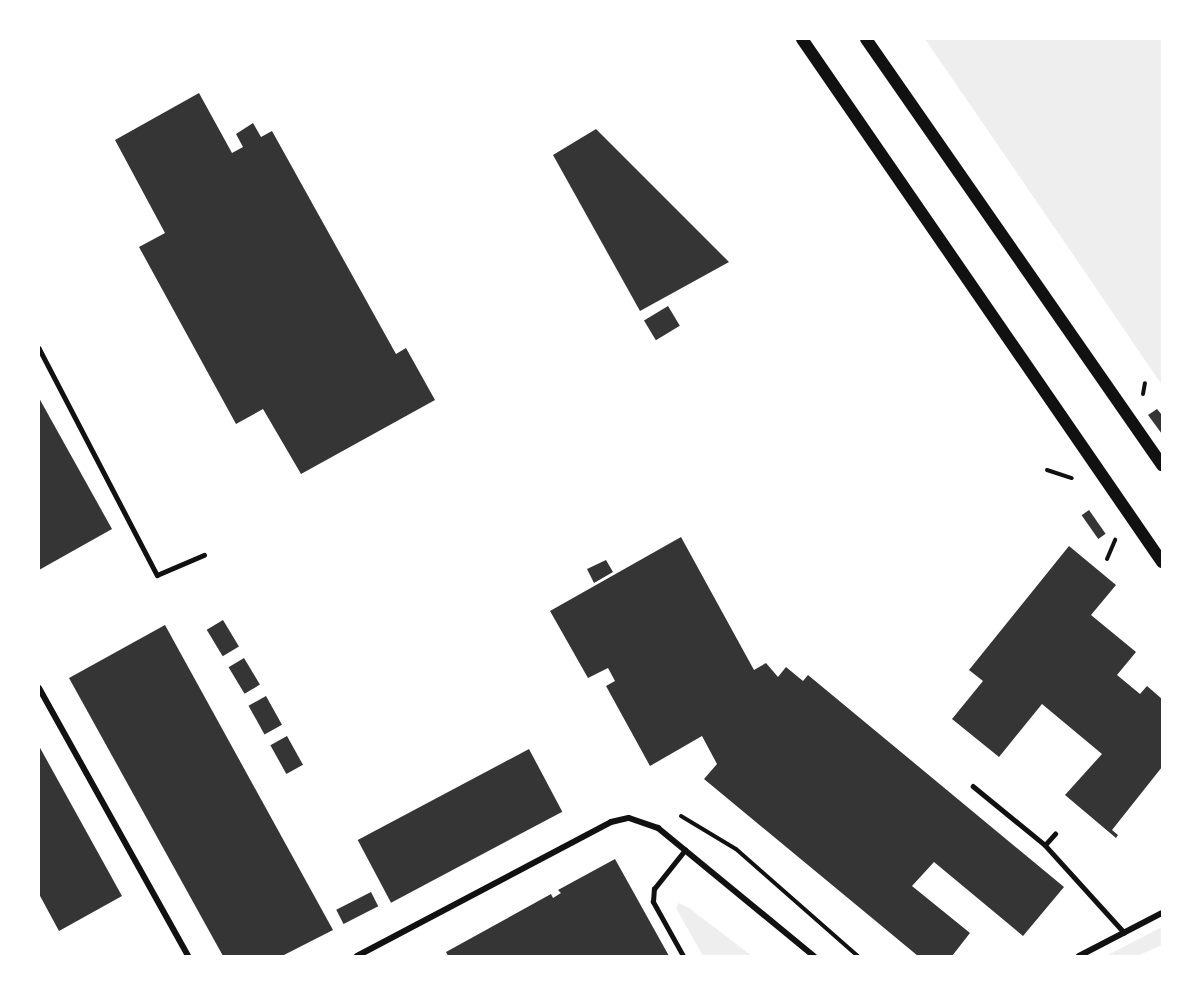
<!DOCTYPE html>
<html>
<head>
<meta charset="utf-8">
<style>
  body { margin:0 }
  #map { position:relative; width:1201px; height:995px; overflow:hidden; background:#fff; font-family:"PT Sans",sans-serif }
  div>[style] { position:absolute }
  .green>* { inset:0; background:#eee }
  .building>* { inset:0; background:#353535; transform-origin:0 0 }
  .path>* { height:4px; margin:-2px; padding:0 2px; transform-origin:2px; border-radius:2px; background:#111 }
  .service>* { height:4.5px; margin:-2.25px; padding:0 2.25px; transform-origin:2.25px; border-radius:2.25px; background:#111 }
  .minor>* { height:6px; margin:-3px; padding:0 3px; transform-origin:3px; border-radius:3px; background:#111 }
  .secondary>* { height:12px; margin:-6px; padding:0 6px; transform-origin:6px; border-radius:6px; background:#111 }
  span { translate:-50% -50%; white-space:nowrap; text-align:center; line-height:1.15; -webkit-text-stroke:6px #fff; paint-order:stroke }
  .frame { position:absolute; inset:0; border:40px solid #fff; pointer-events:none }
</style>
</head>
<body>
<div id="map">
  <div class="green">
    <div style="clip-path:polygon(925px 39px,1162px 39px,1162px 385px,1076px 259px)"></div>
    <div style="clip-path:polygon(679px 903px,689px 908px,752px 956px,703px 956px,676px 908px)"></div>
    <div style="clip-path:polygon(1162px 927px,1162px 945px,1137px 956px,1106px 956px)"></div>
  </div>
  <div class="building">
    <div style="clip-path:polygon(199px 93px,232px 153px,243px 147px,236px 134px,253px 123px,261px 137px,272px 131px,396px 354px,406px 348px,435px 400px,301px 474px,263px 409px,236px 424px,139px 247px,165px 233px,115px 140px)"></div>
    <div style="clip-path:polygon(596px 129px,729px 262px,640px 311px,553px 155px)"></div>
    <div style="left:668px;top:306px;width:23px;height:28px;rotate:59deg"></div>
    <div style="clip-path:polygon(39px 398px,112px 529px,39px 570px)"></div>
    <div style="clip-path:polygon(1157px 409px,1162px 415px,1162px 434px,1148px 415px)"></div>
    <div style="left:1089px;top:510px;width:29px;height:9px;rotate:55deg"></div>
    <div style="clip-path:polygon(681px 537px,754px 670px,766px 663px,778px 677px,786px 667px,803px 681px,808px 675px,1064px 887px,1023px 936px,934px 862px,912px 886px,970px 933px,952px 956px,918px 956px,704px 779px,717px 764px,702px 736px,650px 766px,606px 686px,615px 681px,608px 668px,588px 678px,550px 611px)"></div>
    <div style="clip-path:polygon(1069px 546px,1116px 585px,1091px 615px,1136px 652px,1117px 675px,1140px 694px,1147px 686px,1162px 699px,1162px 767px,1112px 830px,1118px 835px,1116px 838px,1065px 795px,1102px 754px,1042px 704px,999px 757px,952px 719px,983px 681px,969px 670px)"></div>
    <div style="clip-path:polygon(606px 560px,613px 572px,594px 583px,587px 569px)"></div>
    <div style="left:223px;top:620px;width:31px;height:19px;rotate:59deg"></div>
    <div style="clip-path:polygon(165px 625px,333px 930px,282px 956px,223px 956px,69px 678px)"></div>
    <div style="left:244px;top:658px;width:31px;height:18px;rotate:59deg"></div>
    <div style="left:266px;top:696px;width:33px;height:20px;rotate:61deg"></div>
    <div style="left:287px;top:736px;width:33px;height:19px;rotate:61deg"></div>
    <div style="clip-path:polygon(39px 746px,122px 896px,59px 931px,39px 894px)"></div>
    <div style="left:529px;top:749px;width:71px;height:194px;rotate:62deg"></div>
    <div style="clip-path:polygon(615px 859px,669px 956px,448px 956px,446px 952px,551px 894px,553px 898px,561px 893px,558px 890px)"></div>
    <div style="left:371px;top:892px;width:16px;height:39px;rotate:63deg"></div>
  </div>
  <div class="path">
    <div style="left:1143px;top:394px;width:11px;rotate:-80deg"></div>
    <div style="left:1047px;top:470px;width:26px;rotate:18deg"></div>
    <div style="left:1107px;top:559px;width:21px;rotate:-67deg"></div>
    <div style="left:681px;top:816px;width:64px;rotate:31deg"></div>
    <div style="left:736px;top:849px;width:162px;rotate:41.3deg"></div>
  </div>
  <div class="service">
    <div style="left:39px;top:348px;width:256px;rotate:62.5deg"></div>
    <div style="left:157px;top:575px;width:51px;rotate:-23.1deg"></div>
    <div style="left:973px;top:786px;width:93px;rotate:39.3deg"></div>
    <div style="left:1045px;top:845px;width:118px;rotate:47.8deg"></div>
    <div style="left:1045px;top:845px;width:15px;rotate:-48deg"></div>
    <div style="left:683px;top:956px;width:62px;rotate:-119.1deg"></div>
    <div style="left:653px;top:902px;width:13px;rotate:-86deg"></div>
    <div style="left:654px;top:889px;width:50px;rotate:-51.5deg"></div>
  </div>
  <div class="minor">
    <div style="left:39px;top:688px;width:307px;rotate:60.9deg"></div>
    <div style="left:357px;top:956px;width:287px;rotate:-27.8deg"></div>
    <div style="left:611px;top:822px;width:18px;rotate:-13deg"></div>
    <div style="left:629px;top:818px;width:31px;rotate:19deg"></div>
    <div style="left:658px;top:828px;width:202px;rotate:39.4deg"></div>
    <div style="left:1079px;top:956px;width:93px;rotate:-27.4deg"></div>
  </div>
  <div class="secondary">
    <div style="left:802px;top:39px;width:635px;rotate:55.46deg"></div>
    <div style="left:866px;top:39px;width:519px;rotate:55.21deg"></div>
  </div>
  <div class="frame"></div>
</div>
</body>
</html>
